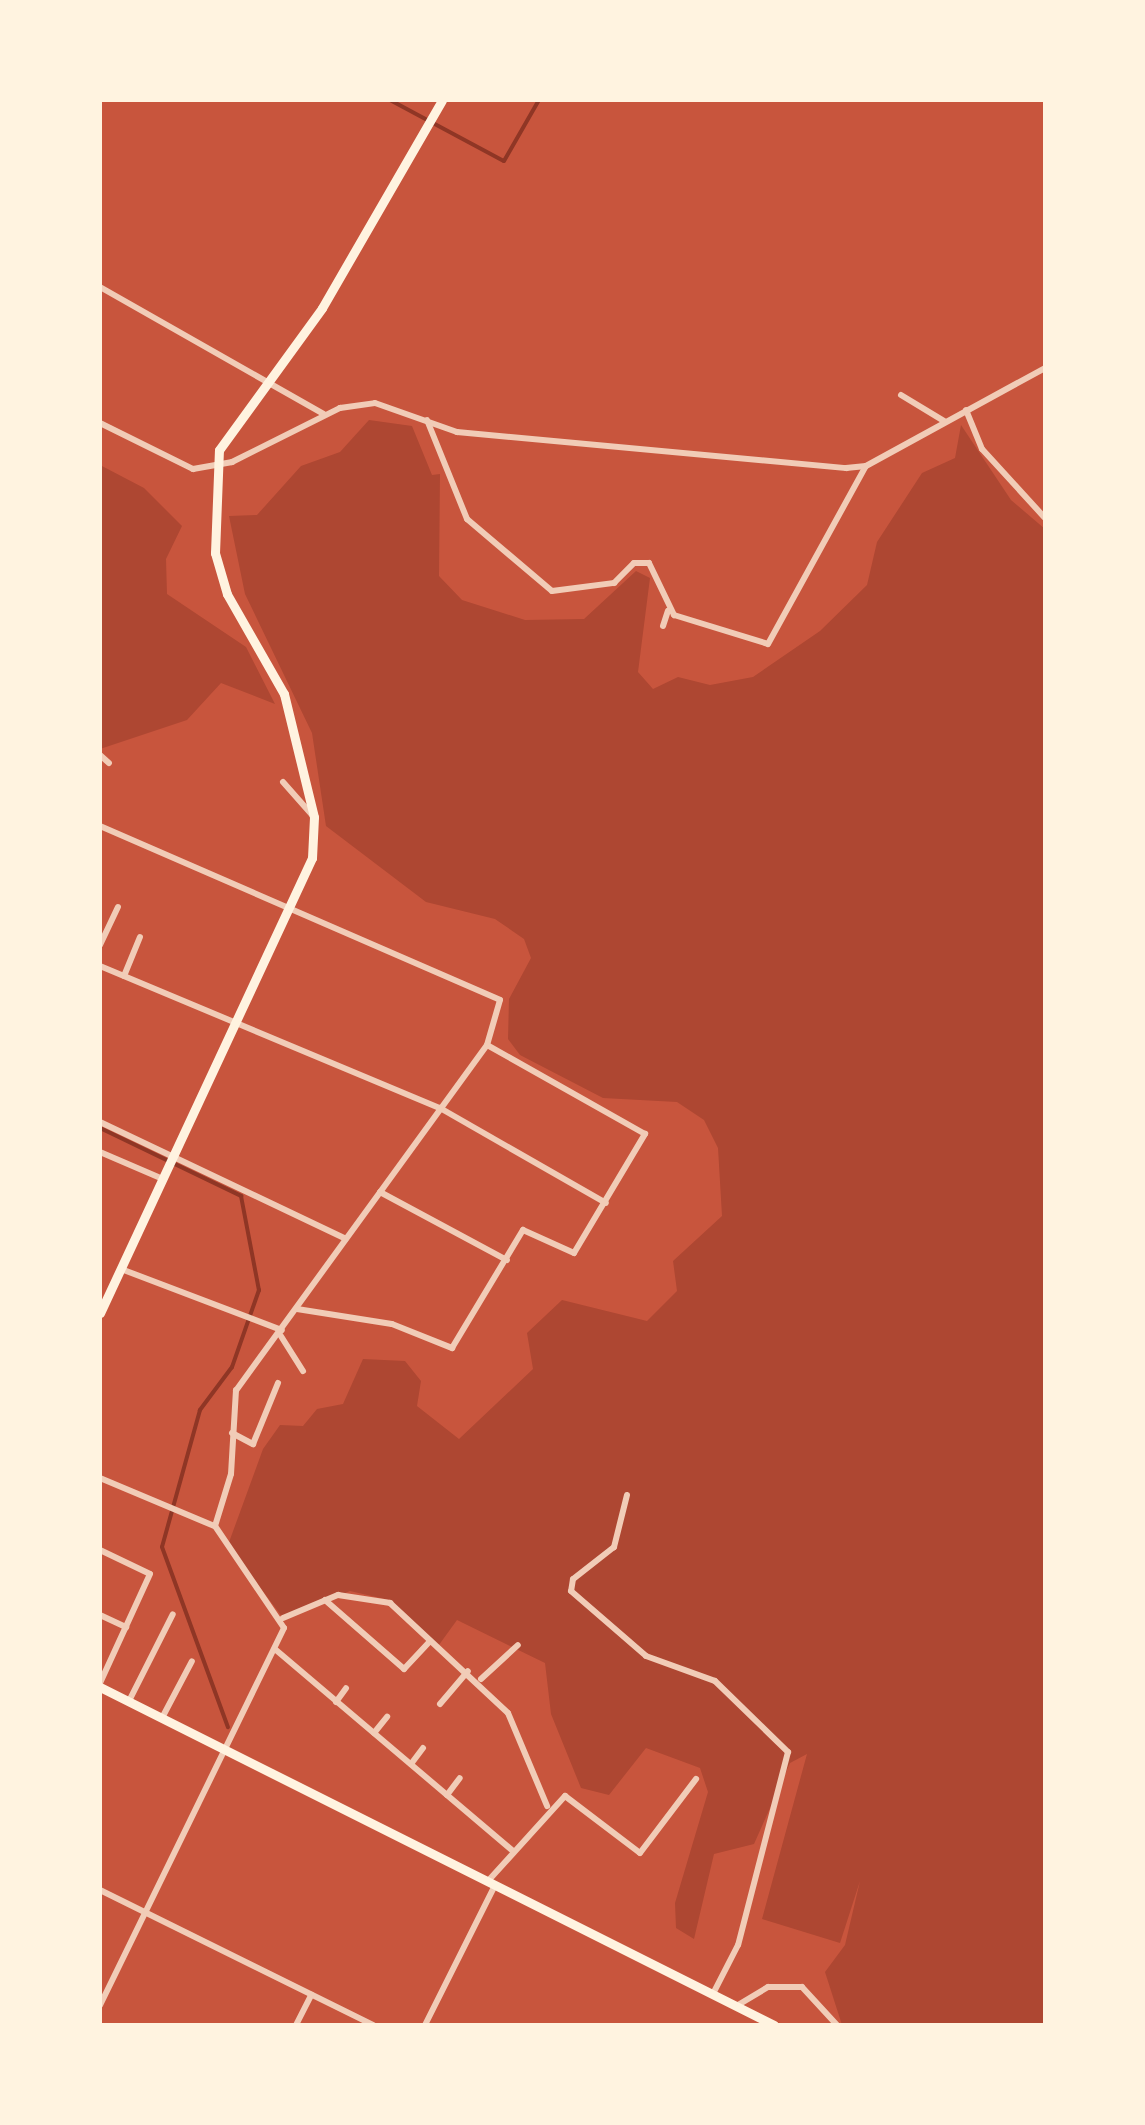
<!DOCTYPE html>
<html>
<head>
<meta charset="utf-8">
<style>
  body { margin:0 }
  #map { position:relative; width:1145px; height:2125px; overflow:hidden; background:#c8553d; font-family:"Archivo Narrow",sans-serif }
  div>[style] { position:absolute }
  .green>* { inset:0; background:#ae4732 }
  .stream>* { height:4px; margin:-2px; padding:0 2px; transform-origin:2px; border-radius:2px; background:#8f3625 }
  .minor>* { height:6px; margin:-3px; padding:0 3px; transform-origin:3px; border-radius:3px; background:#f1ccb7 }
  .secondary>* { height:9px; margin:-4.5px; padding:0 4.5px; transform-origin:4.5px; border-radius:4.5px; background:#fff3e0 }
  span { translate:-50% -50%; white-space:nowrap; text-align:center; line-height:1.15; -webkit-text-stroke:10px #fff3e0; paint-order:stroke }
  .frame { position:absolute; inset:0; border:102px solid #fff3e0; pointer-events:none }
</style>
</head>
<body>
<div id="map">
  <div class="green">
    <div style="clip-path:polygon(369px 420px,412px 426px,432px 475px,440px 474px,439px 576px,462px 600px,525px 620px,584px 619px,636px 571px,650px 578px,638px 672px,653px 689px,678px 677px,710px 685px,753px 677px,820px 631px,867px 585px,877px 542px,922px 473px,955px 458px,961px 425px,1011px 500px,1045px 529px,1045px 2025px,842px 2025px,825px 1972px,845px 1945px,860px 1881px,840px 1943px,762px 1919px,807px 1754px,790px 1763px,754px 1844px,714px 1854px,694px 1939px,676px 1928px,675px 1903px,708px 1792px,700px 1768px,646px 1748px,609px 1795px,581px 1788px,551px 1714px,545px 1663px,457px 1620px,436px 1649px,389px 1600px,350px 1591px,283px 1618px,228px 1545px,263px 1449px,280px 1425px,303px 1426px,317px 1409px,343px 1404px,363px 1359px,405px 1361px,421px 1381px,417px 1406px,459px 1439px,533px 1369px,527px 1333px,562px 1300px,647px 1321px,677px 1291px,673px 1261px,722px 1216px,718px 1148px,704px 1120px,677px 1102px,603px 1098px,520px 1055px,508px 1039px,509px 999px,531px 958px,524px 939px,495px 919px,426px 902px,326px 826px,312px 733px,245px 594px,229px 516px,257px 515px,301px 466px,340px 452px)"></div>
    <div style="clip-path:polygon(100px 465px,144px 488px,182px 526px,166px 559px,167px 594px,246px 647px,275px 704px,221px 683px,187px 720px,100px 749px)"></div>
  </div>
  <div class="stream">
    <div style="left:390px;top:100px;width:129px;rotate:28.2deg"></div>
    <div style="left:504px;top:161px;width:70px;rotate:-60.2deg"></div>
    <div style="left:100px;top:1128px;width:157px;rotate:25.7deg"></div>
    <div style="left:241px;top:1196px;width:96px;rotate:79.2deg"></div>
    <div style="left:259px;top:1290px;width:82px;rotate:109.3deg"></div>
    <div style="left:232px;top:1367px;width:54px;rotate:126.7deg"></div>
    <div style="left:200px;top:1410px;width:142px;rotate:105.5deg"></div>
    <div style="left:162px;top:1547px;width:192px;rotate:69.9deg"></div>
  </div>
  <div class="minor">
    <div style="left:100px;top:287px;width:257px;rotate:29.6deg"></div>
    <div style="left:901px;top:395px;width:50px;rotate:31.2deg"></div>
    <div style="left:966px;top:410px;width:42px;rotate:67.7deg"></div>
    <div style="left:982px;top:449px;width:93px;rotate:47.6deg"></div>
    <div style="left:427px;top:420px;width:107px;rotate:68deg"></div>
    <div style="left:467px;top:519px;width:111px;rotate:40.3deg"></div>
    <div style="left:552px;top:591px;width:63px;rotate:-7.4deg"></div>
    <div style="left:614px;top:583px;width:28px;rotate:-45deg"></div>
    <div style="left:634px;top:563px;width:15px"></div>
    <div style="left:649px;top:563px;width:58px;rotate:64.3deg"></div>
    <div style="left:674px;top:615px;width:98px;rotate:17.1deg"></div>
    <div style="left:768px;top:644px;width:203px;rotate:-61.2deg"></div>
    <div style="left:100px;top:423px;width:104px;rotate:26.3deg"></div>
    <div style="left:193px;top:469px;width:40px;rotate:-10deg"></div>
    <div style="left:232px;top:462px;width:121px;rotate:-26.6deg"></div>
    <div style="left:340px;top:408px;width:35px;rotate:-8deg"></div>
    <div style="left:375px;top:403px;width:87px;rotate:19.5deg"></div>
    <div style="left:457px;top:432px;width:391px;rotate:5.3deg"></div>
    <div style="left:846px;top:468px;width:20px;rotate:-6deg"></div>
    <div style="left:866px;top:466px;width:204px;rotate:-28.7deg"></div>
    <div style="left:663px;top:626px;width:16px;rotate:-72deg"></div>
    <div style="left:100px;top:755px;width:12px;rotate:42deg"></div>
    <div style="left:283px;top:782px;width:47px;rotate:48.5deg"></div>
    <div style="left:100px;top:826px;width:436px;rotate:23.5deg"></div>
    <div style="left:500px;top:1000px;width:47px;rotate:106.1deg"></div>
    <div style="left:487px;top:1045px;width:427px;rotate:126deg"></div>
    <div style="left:236px;top:1390px;width:84px;rotate:93.4deg"></div>
    <div style="left:231px;top:1474px;width:54px;rotate:107.1deg"></div>
    <div style="left:215px;top:1526px;width:123px;rotate:55.9deg"></div>
    <div style="left:284px;top:1628px;width:420px;rotate:116deg"></div>
    <div style="left:100px;top:945px;width:42px;rotate:-64.7deg"></div>
    <div style="left:100px;top:966px;width:368px;rotate:22.7deg"></div>
    <div style="left:440px;top:1108px;width:191px;rotate:29.8deg"></div>
    <div style="left:124px;top:976px;width:42px;rotate:-67.7deg"></div>
    <div style="left:100px;top:1122px;width:272px;rotate:25.4deg"></div>
    <div style="left:100px;top:1152px;width:69px;rotate:23.2deg"></div>
    <div style="left:380px;top:1192px;width:144px;rotate:28.2deg"></div>
    <div style="left:121px;top:1269px;width:172px;rotate:20.8deg"></div>
    <div style="left:297px;top:1309px;width:96px;rotate:9deg"></div>
    <div style="left:392px;top:1324px;width:65px;rotate:21.8deg"></div>
    <div style="left:452px;top:1348px;width:138px;rotate:-59deg"></div>
    <div style="left:523px;top:1230px;width:56px;rotate:24.3deg"></div>
    <div style="left:574px;top:1253px;width:139px;rotate:-59.2deg"></div>
    <div style="left:645px;top:1134px;width:181px;rotate:-150.6deg"></div>
    <div style="left:279px;top:1333px;width:45px;rotate:57.7deg"></div>
    <div style="left:232px;top:1433px;width:24px;rotate:28deg"></div>
    <div style="left:253px;top:1444px;width:66px;rotate:-67.7deg"></div>
    <div style="left:100px;top:1478px;width:124px;rotate:22.8deg"></div>
    <div style="left:627px;top:1495px;width:54px;rotate:104deg"></div>
    <div style="left:614px;top:1547px;width:52px;rotate:142deg"></div>
    <div style="left:573px;top:1579px;width:12px;rotate:99deg"></div>
    <div style="left:571px;top:1591px;width:99px;rotate:40.9deg"></div>
    <div style="left:646px;top:1656px;width:73px;rotate:19.9deg"></div>
    <div style="left:715px;top:1681px;width:102px;rotate:44.2deg"></div>
    <div style="left:788px;top:1752px;width:199px;rotate:104.5deg"></div>
    <div style="left:738px;top:1945px;width:53px;rotate:117.1deg"></div>
    <div style="left:100px;top:1550px;width:55px;rotate:25.6deg"></div>
    <div style="left:150px;top:1574px;width:120px;rotate:114.6deg"></div>
    <div style="left:325px;top:1600px;width:105px;rotate:41.1deg"></div>
    <div style="left:404px;top:1669px;width:37px;rotate:-47deg"></div>
    <div style="left:100px;top:1615px;width:29px;rotate:25deg"></div>
    <div style="left:283px;top:1618px;width:60px;rotate:-22.7deg"></div>
    <div style="left:338px;top:1595px;width:53px;rotate:8.7deg"></div>
    <div style="left:390px;top:1603px;width:161px;rotate:43deg"></div>
    <div style="left:508px;top:1713px;width:101px;rotate:67.2deg"></div>
    <div style="left:276px;top:1650px;width:309px;rotate:40.3deg"></div>
    <div style="left:481px;top:1679px;width:50px;rotate:-42.6deg"></div>
    <div style="left:129px;top:1701px;width:97px;rotate:-63.2deg"></div>
    <div style="left:336px;top:1702px;width:17px;rotate:-54deg"></div>
    <div style="left:440px;top:1704px;width:43px;rotate:-49.7deg"></div>
    <div style="left:162px;top:1718px;width:64px;rotate:-62.2deg"></div>
    <div style="left:374px;top:1733px;width:21px;rotate:-51deg"></div>
    <div style="left:411px;top:1764px;width:20px;rotate:-53deg"></div>
    <div style="left:447px;top:1795px;width:21px;rotate:-53deg"></div>
    <div style="left:488px;top:1881px;width:115px;rotate:-47.8deg"></div>
    <div style="left:565px;top:1796px;width:94px;rotate:37.2deg"></div>
    <div style="left:640px;top:1853px;width:93px;rotate:-52.9deg"></div>
    <div style="left:100px;top:1890px;width:305px;rotate:26.3deg"></div>
    <div style="left:738px;top:2005px;width:35px;rotate:-31deg"></div>
    <div style="left:768px;top:1987px;width:34px"></div>
    <div style="left:802px;top:1987px;width:52px;rotate:47.4deg"></div>
    <div style="left:296px;top:2025px;width:34px;rotate:-63deg"></div>
    <div style="left:425px;top:2025px;width:157px;rotate:-63.4deg"></div>
  </div>
  <div class="secondary">
    <div style="left:100px;top:1313px;width:502px;rotate:-65.02deg"></div>
    <div style="left:312px;top:858px;width:41px;rotate:-87.2deg"></div>
    <div style="left:314px;top:817px;width:127px;rotate:-103.7deg"></div>
    <div style="left:284px;top:694px;width:115px;rotate:-119.7deg"></div>
    <div style="left:227px;top:594px;width:43px;rotate:-106.3deg"></div>
    <div style="left:215px;top:553px;width:103px;rotate:-87.8deg"></div>
    <div style="left:219px;top:450px;width:175px;rotate:-54deg"></div>
    <div style="left:322px;top:308px;width:240px;rotate:-60deg"></div>
    <div style="left:100px;top:1687px;width:754px;rotate:26.63deg"></div>
  </div>
  <div class="frame"></div>
</div>
</body>
</html>
